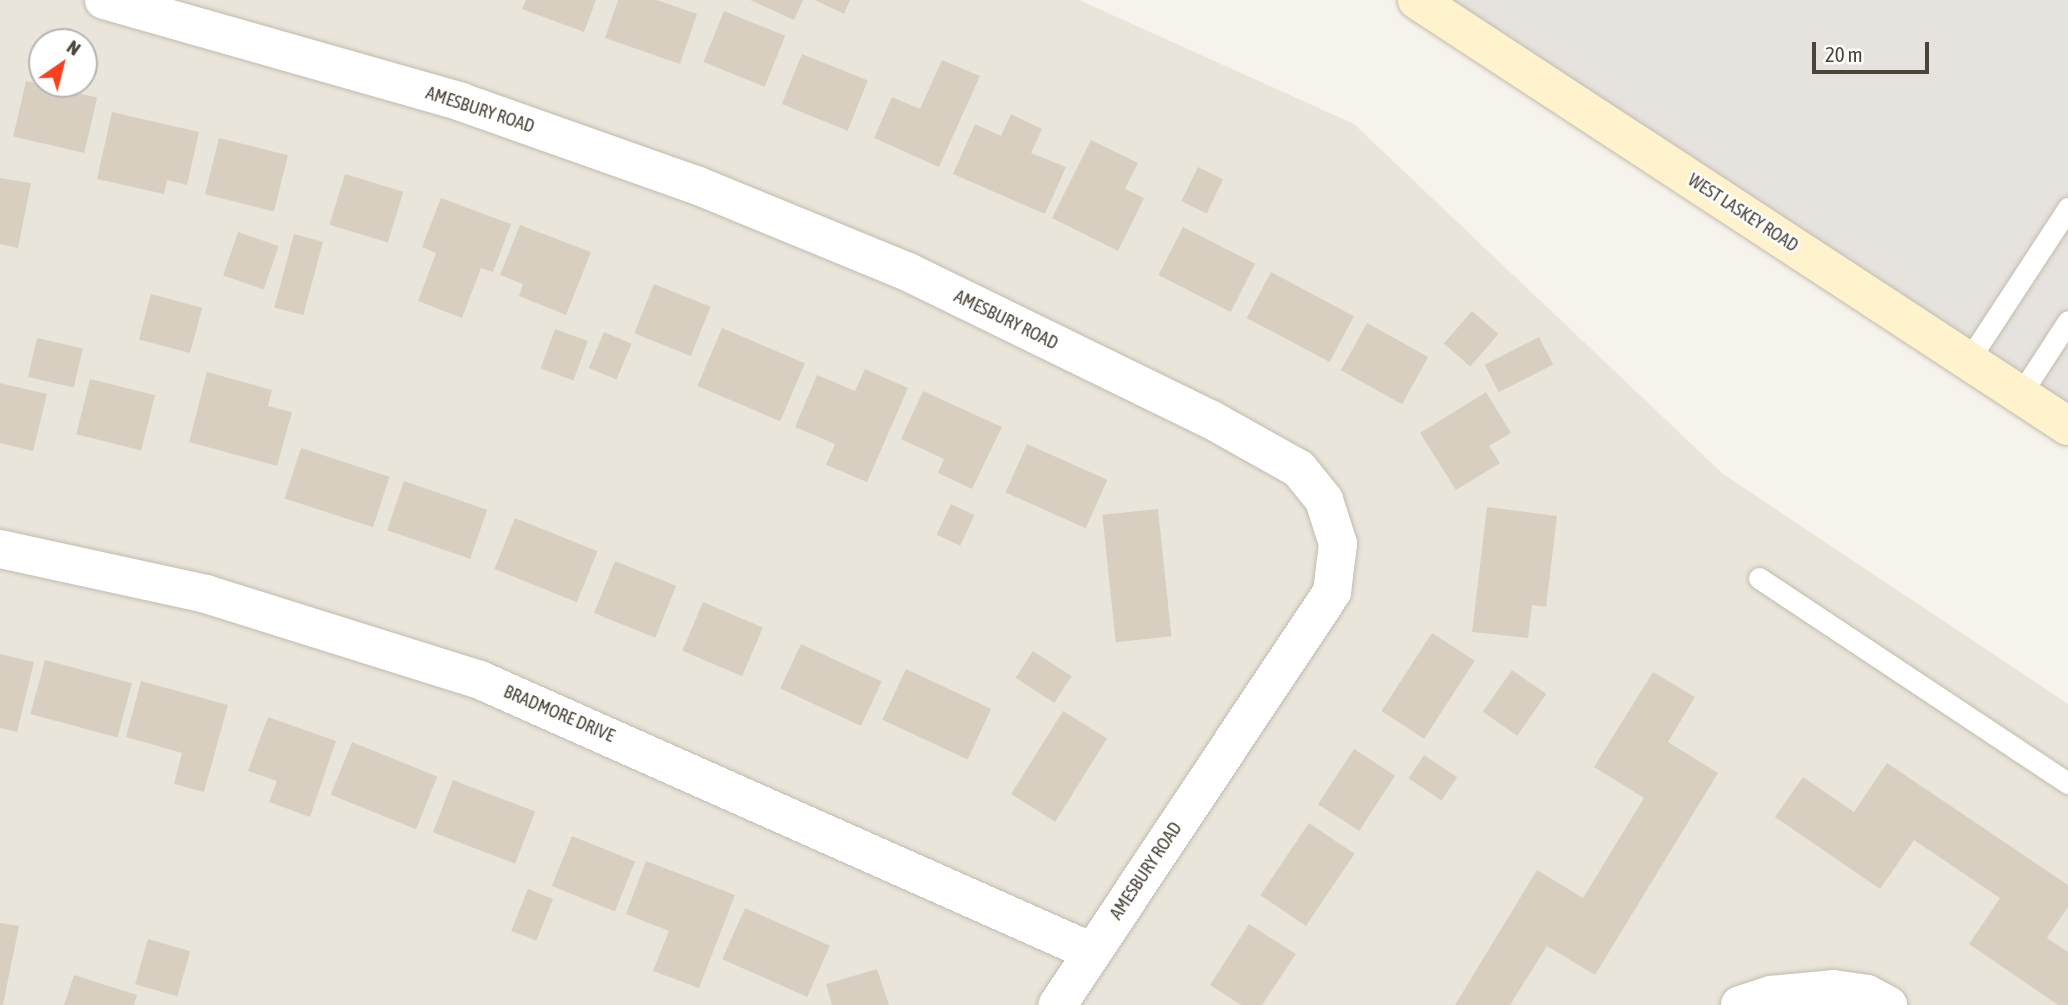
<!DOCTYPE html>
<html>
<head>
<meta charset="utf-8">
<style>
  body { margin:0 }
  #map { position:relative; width:2068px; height:1005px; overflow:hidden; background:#f6f3ec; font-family:"Asap Condensed",sans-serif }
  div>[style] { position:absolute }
  .residential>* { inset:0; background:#eae5da }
  .industrial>* { inset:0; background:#e6e2dd }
  .building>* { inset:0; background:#d8cfc1; transform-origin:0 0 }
  .roads { filter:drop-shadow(0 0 2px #c2bbae) drop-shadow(0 0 2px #c2bbae) }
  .service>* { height:21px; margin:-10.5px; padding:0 10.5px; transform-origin:10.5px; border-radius:10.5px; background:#fff }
  .minor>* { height:38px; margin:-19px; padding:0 19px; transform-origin:19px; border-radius:19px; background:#fff }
  .secondary>* { height:38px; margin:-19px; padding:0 19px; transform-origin:19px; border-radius:19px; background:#fff3cd }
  span { translate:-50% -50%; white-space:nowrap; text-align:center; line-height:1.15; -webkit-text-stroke:5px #fff; paint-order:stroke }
  .street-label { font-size:18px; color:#4b4439 }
  .north { position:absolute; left:28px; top:28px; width:70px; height:70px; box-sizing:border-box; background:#fff; border:2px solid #b7b4b0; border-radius:50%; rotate:35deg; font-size:19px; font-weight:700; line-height:28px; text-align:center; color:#4b4439 }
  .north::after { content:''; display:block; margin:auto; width:24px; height:32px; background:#fc3f1d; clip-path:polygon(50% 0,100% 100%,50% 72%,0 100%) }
  .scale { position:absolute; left:1812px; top:42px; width:117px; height:32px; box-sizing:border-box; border:4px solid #4b4439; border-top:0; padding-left:9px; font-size:21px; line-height:24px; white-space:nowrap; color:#4b4439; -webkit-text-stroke:5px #fff; paint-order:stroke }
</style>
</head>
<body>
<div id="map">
  <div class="residential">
    <div style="clip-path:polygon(evenodd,0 0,1079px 0,1354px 124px,1723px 474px,2068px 704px,2068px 1005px,0 1005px,0 0,42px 42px,84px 42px,84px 84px,42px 84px,42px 42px)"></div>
  </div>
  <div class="industrial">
    <div style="clip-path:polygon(1415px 0,2068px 0,2068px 428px)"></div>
  </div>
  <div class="building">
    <div style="clip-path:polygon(526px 0,596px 0,584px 32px,522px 9px)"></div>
    <div style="clip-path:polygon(618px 0,657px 0,697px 14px,680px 64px,605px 38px)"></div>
    <div style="clip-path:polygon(750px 0,803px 0,794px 20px)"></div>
    <div style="clip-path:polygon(815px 0,850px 0,844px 14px)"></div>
    <div style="left:724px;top:11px;width:66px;height:55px;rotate:22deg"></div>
    <div style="left:802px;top:54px;width:71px;height:54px;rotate:22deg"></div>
    <div style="clip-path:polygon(942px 60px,980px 76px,939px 167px,874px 138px,892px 97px,920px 109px)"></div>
    <div style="left:26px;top:81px;width:73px;height:57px;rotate:13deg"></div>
    <div style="clip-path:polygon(112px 112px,199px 132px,187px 185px,167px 180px,164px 194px,97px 179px)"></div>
    <div style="clip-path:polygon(1011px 114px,1042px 129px,1031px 153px,1066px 167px,1045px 214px,953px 174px,975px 124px,1001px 136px)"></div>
    <div style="left:219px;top:138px;width:71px;height:58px;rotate:14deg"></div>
    <div style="clip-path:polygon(1091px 140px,1138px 163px,1125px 189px,1144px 198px,1118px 251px,1052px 218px)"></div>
    <div style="left:1198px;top:167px;width:28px;height:38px;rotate:26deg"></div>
    <div style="left:345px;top:174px;width:61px;height:53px;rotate:17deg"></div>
    <div style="clip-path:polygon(0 178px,31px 183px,18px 248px,0 244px)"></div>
    <div style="clip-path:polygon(441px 198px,511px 224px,493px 272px,481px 268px,462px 318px,418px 301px,436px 253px,422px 247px)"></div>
    <div style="clip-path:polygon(520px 225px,591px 252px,566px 315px,519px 296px,523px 284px,500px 275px)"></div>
    <div style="left:1183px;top:227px;width:81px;height:54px;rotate:27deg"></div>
    <div style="left:238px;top:232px;width:43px;height:46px;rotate:19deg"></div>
    <div style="left:294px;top:234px;width:30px;height:76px;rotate:15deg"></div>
    <div style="left:1271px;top:272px;width:94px;height:52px;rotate:28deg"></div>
    <div style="left:654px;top:284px;width:61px;height:53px;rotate:22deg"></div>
    <div style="left:151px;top:294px;width:53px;height:47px;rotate:15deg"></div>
    <div style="left:1472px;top:311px;width:35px;height:43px;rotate:41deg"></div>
    <div style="left:1367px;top:323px;width:70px;height:54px;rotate:29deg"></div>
    <div style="left:722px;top:328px;width:90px;height:63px;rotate:23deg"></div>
    <div style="left:555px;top:329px;width:35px;height:42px;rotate:20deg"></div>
    <div style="left:604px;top:332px;width:30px;height:39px;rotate:23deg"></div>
    <div style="left:1539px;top:337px;width:31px;height:61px;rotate:63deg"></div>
    <div style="left:37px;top:338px;width:47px;height:40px;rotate:13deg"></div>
    <div style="clip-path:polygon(865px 369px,908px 388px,867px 482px,826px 465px,835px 444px,795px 427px,817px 375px,855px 391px)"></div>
    <div style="clip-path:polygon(207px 372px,272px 390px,268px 406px,292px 412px,277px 466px,189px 442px)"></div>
    <div style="left:90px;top:379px;width:67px;height:57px;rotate:14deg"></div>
    <div style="clip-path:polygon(0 383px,47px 394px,33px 451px,0 443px)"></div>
    <div style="clip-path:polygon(923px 391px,1002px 427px,972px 489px,938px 473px,944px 459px,901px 439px)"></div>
    <div style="clip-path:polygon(1486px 392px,1511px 433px,1489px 446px,1500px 463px,1456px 490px,1420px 433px)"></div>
    <div style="left:1027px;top:444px;width:88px;height:53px;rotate:24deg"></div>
    <div style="left:301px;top:448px;width:93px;height:53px;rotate:18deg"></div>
    <div style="left:404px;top:481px;width:88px;height:52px;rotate:19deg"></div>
    <div style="left:951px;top:504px;width:26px;height:34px;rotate:25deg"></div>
    <div style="clip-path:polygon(1487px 507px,1557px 516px,1546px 607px,1532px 605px,1528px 638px,1472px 632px)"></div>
    <div style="left:1158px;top:509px;width:128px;height:56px;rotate:84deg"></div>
    <div style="left:515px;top:518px;width:89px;height:55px;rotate:22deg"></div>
    <div style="left:615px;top:561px;width:66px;height:56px;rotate:22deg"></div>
    <div style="left:703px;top:602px;width:65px;height:53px;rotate:23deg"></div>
    <div style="left:1432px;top:633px;width:51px;height:93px;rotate:33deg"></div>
    <div style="left:801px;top:644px;width:89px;height:49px;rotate:25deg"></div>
    <div style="left:1033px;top:651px;width:46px;height:32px;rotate:33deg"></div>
    <div style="clip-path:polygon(0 654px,34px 662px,17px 732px,0 728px)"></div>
    <div style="left:45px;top:660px;width:90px;height:56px;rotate:15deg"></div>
    <div style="left:906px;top:669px;width:94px;height:56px;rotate:25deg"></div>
    <div style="left:1512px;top:670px;width:42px;height:51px;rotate:35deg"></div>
    <div style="clip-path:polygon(1653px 672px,1695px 697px,1668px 742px,1718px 773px,1595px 975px,1547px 946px,1510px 1005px,1455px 1005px,1537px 870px,1583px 898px,1644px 798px,1594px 767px)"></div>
    <div style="clip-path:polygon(141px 681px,228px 705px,204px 792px,174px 784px,182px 753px,126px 737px)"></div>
    <div style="left:1063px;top:711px;width:52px;height:98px;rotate:32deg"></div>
    <div style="clip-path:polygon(268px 717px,336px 741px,310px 817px,269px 802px,277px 781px,248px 771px)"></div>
    <div style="left:352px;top:742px;width:92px;height:57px;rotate:22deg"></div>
    <div style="left:1354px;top:749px;width:49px;height:66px;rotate:33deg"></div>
    <div style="left:1424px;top:755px;width:40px;height:28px;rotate:34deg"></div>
    <div style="clip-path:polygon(1887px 763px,2068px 885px,2068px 907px,2047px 938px,2068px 952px,2068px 1005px,2058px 1005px,1969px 944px,2000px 898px,1914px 840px,1880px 889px,1775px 817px,1803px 777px,1854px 812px)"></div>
    <div style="left:453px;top:780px;width:88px;height:56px;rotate:21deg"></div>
    <div style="left:1309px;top:823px;width:55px;height:87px;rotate:34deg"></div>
    <div style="left:572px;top:836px;width:68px;height:54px;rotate:22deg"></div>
    <div style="clip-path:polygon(646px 861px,735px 895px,699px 988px,653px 971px,669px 931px,626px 914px)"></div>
    <div style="left:528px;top:889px;width:27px;height:45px;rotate:22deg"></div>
    <div style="left:745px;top:908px;width:93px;height:56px;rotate:24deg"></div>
    <div style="clip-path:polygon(0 923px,19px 926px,3px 1005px,0 1005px)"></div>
    <div style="clip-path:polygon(1249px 924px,1296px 954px,1262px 1005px,1241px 1005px,1210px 985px)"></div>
    <div style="left:148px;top:939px;width:44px;height:47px;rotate:16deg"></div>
    <div style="clip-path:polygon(877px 969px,889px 1005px,832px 1005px,826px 984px)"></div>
    <div style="clip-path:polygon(74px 975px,137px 995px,134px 1005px,64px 1005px)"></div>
  </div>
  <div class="roads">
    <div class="service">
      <div style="left:1968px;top:361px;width:183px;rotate:-56.8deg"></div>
      <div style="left:2020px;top:395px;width:88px;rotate:-57deg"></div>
      <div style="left:1759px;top:578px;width:371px;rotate:33.6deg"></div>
    </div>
    <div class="minor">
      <div style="left:104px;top:0;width:371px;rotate:15.9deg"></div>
      <div style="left:461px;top:102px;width:249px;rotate:19.5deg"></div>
      <div style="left:696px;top:185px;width:229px;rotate:22.3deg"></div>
      <div style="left:908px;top:272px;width:336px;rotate:26deg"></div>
      <div style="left:1210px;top:419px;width:102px;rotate:29.3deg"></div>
      <div style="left:1299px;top:469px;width:40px;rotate:51deg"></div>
      <div style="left:1324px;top:500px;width:46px;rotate:72.3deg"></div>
      <div style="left:1338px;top:544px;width:48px;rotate:97.1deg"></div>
      <div style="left:1332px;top:592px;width:496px;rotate:123.6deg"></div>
      <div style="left:0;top:549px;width:211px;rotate:12.3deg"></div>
      <div style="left:206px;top:594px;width:287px;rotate:17.4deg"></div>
      <div style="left:480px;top:680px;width:670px;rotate:23.96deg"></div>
      <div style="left:1740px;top:1005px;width:33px;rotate:-18deg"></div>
      <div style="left:1771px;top:995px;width:62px;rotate:-5.5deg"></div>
      <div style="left:1833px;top:989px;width:34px;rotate:8deg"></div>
      <div style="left:1867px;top:994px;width:24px;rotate:28deg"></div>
    </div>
    <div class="secondary">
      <div style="left:1417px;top:0;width:778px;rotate:33.2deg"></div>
    </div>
  </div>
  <div class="street-label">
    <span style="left:480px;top:110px;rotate:18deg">AMESBURY ROAD</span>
    <span style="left:1743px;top:213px;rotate:33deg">WEST LASKEY ROAD</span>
    <span style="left:1006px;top:320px;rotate:26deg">AMESBURY ROAD</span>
    <span style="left:559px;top:714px;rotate:23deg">BRADMORE DRIVE</span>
    <span style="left:1146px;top:871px;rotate:-56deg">AMESBURY ROAD</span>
  </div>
  <div class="north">N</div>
  <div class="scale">20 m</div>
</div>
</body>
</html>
